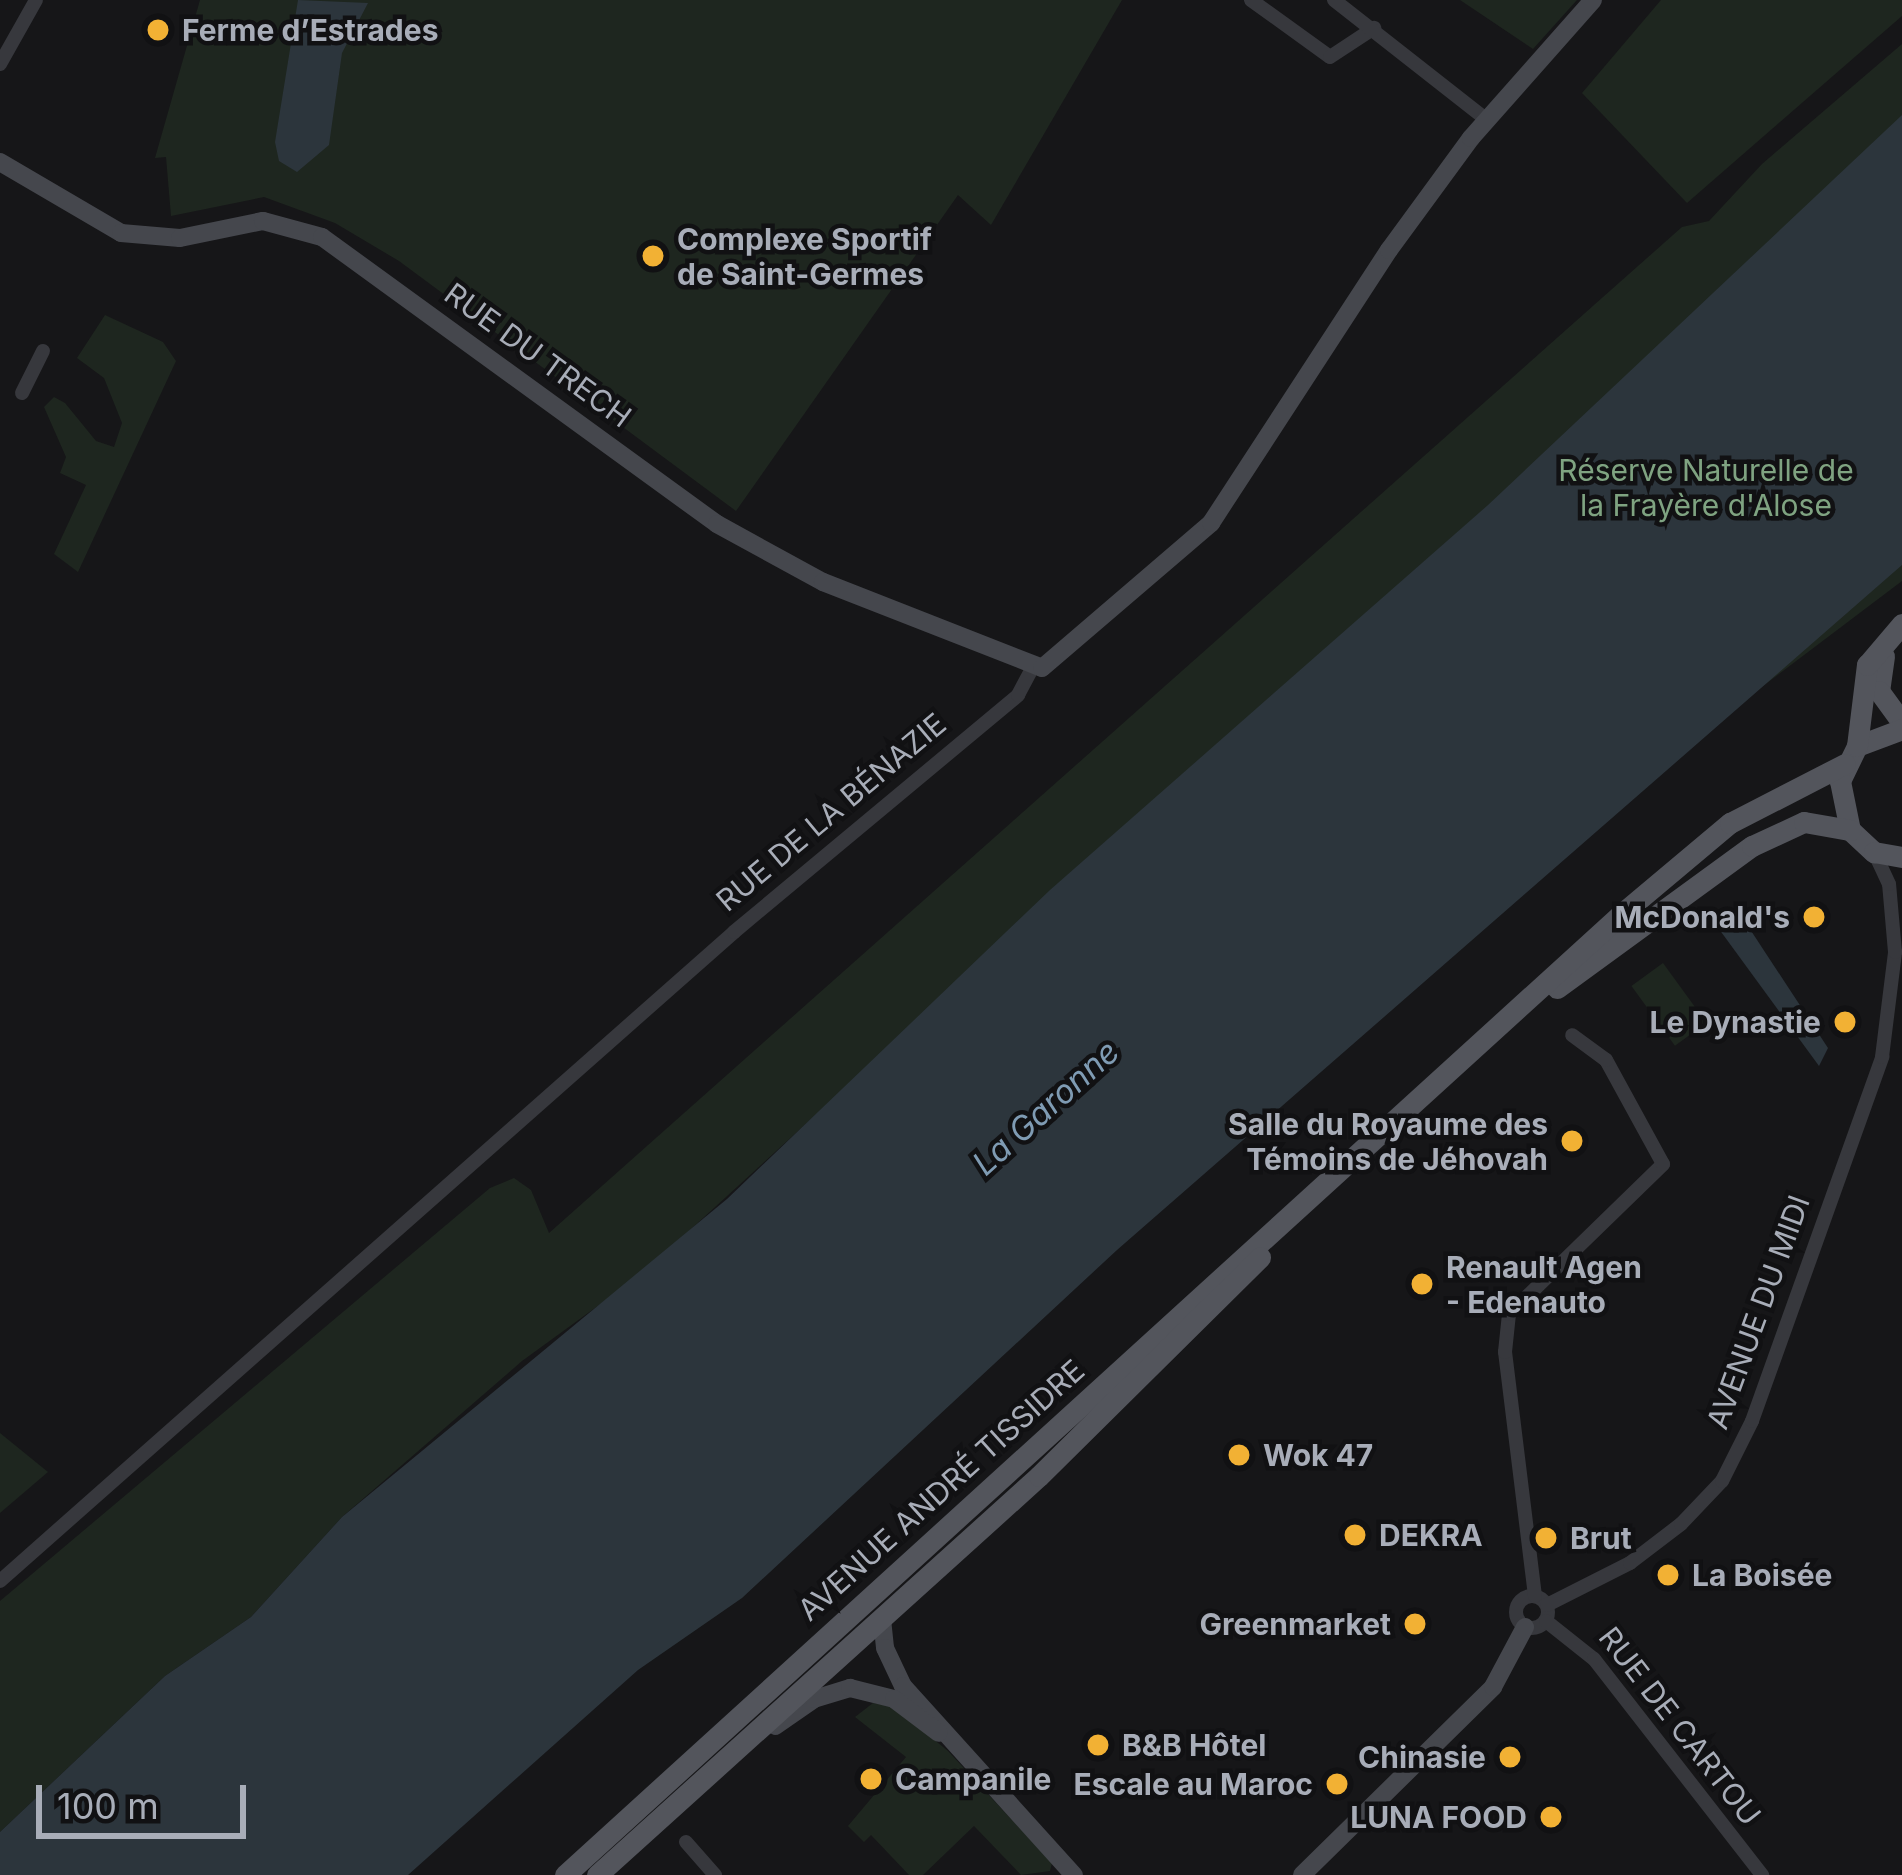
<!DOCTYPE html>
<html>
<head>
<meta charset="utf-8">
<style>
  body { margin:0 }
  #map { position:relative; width:1902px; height:1875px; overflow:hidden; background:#161618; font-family:Inter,sans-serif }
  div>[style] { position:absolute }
  .green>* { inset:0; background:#1e261f; transform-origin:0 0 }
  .water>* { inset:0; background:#2c353c }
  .street>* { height:14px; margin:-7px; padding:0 7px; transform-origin:7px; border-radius:7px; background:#37383d }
  .street>.ring { margin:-7px; padding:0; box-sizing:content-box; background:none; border:14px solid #37383d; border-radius:50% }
  .secondary>* { height:18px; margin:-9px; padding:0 9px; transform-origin:9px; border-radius:9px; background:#45474d }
  .primary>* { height:21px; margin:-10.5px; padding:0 10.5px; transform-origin:10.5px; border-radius:10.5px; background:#53555c }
  .dots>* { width:33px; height:33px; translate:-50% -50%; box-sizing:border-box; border:6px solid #111113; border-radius:50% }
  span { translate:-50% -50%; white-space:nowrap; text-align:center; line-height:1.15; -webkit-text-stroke:9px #111113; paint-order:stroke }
  .poi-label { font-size:30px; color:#a8adb8; font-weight:700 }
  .left { translate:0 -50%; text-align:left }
  .right { translate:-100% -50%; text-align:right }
  .street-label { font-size:30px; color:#a8adb8 }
  .park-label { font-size:30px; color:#7fa381 }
  .water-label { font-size:33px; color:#7f9bb3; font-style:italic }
  .scale { position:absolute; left:36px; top:1785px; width:210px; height:54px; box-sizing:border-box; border:6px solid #a8adb8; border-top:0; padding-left:15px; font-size:36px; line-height:42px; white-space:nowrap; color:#a8adb8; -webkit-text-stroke:9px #111113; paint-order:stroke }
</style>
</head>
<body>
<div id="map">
  <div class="green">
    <div style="clip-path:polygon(200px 0,1122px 0,991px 225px,958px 195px,736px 511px,399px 261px,335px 223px,264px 197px,171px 216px,166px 157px,155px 158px)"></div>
    <div style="clip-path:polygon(1460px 0,1577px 0,1533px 49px)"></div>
    <div style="clip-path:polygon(1661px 0,1902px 0,1902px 16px,1687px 203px,1582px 93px)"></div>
    <div style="clip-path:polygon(1902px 44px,1902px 581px,1763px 686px,880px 1056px,643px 1273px,522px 1361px,342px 1517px,251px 1617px,165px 1676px,0 1832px,0 1601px,490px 1188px,514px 1178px,531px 1190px,549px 1233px,1594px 305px,1682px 227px,1709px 221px,1762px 164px)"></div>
    <div style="clip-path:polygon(105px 315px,163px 342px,176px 361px,78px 572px,54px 554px,86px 485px,60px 473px,66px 457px,44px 407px,54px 397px,65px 403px,96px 441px,114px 447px,122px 423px,104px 378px,77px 358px)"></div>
    <div style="left:1663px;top:963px;width:74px;height:39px;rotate:54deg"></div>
    <div style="clip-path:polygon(0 1433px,48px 1472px,0 1513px)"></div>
    <div style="clip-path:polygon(873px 1703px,894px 1707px,948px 1751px,1052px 1863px,1050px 1871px,1021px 1875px,974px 1826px,923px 1875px,909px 1875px,871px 1835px,864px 1842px,848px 1826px,906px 1757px,855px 1717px)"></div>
  </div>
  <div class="water">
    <div style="clip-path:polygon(298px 0,368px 3px,342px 53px,329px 145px,297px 172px,279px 161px,275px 142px)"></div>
    <div style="clip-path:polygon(1902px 115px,1902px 565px,1117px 1250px,742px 1598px,638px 1670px,408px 1875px,0 1875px,0 1832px,165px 1676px,251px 1617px,342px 1517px,727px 1199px,1050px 890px,1488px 505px)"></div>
    <div style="clip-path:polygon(1742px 917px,1828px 1048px,1819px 1066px,1719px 929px)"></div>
  </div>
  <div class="street">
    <div style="left:1251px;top:0;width:97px;rotate:35.8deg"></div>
    <div style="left:1330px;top:57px;width:53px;rotate:-33.4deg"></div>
    <div style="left:1334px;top:0;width:194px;rotate:38.1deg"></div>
    <div style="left:0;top:64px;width:73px;rotate:-60.6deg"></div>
    <div style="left:22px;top:393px;width:47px;rotate:-63.4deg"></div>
    <div style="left:0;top:1581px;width:980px;rotate:-41.48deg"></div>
    <div style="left:734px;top:932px;width:370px;rotate:-39.8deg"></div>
    <div style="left:1018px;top:695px;width:30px;rotate:-62deg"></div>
    <div class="ring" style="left:1516px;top:1596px;width:18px;height:18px"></div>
    <div style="left:1535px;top:1596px;width:246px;rotate:-97deg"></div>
    <div style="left:1505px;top:1352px;width:38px;rotate:-84deg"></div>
    <div style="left:1509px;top:1314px;width:215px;rotate:-44.2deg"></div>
    <div style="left:1663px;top:1164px;width:119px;rotate:-118.7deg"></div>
    <div style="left:1606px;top:1060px;width:42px;rotate:-143.7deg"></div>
    <div style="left:1547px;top:1605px;width:93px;rotate:-26.8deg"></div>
    <div style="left:1630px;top:1563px;width:64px;rotate:-37.4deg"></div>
    <div style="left:1681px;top:1524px;width:59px;rotate:-46.4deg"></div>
    <div style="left:1722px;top:1481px;width:67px;rotate:-63.4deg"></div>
    <div style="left:1752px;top:1421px;width:387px;rotate:-70.3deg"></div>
    <div style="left:1882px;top:1057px;width:106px;rotate:-82.9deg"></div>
    <div style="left:1895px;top:952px;width:68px;rotate:-95deg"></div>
    <div style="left:1889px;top:884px;width:35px;rotate:-115deg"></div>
    <div style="left:1546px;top:1621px;width:61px;rotate:38.4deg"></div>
    <div style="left:1594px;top:1659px;width:274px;rotate:52.1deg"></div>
    <div style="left:686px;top:1842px;width:44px;rotate:48.7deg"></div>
  </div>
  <div class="secondary">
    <div style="left:0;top:162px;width:140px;rotate:30.4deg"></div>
    <div style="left:121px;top:233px;width:59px;rotate:4.8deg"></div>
    <div style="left:180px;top:238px;width:85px;rotate:-11.6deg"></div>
    <div style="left:263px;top:221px;width:61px;rotate:15.2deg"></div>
    <div style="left:322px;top:237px;width:488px;rotate:36deg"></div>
    <div style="left:717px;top:524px;width:121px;rotate:28.7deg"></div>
    <div style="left:823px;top:582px;width:235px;rotate:21.4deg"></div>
    <div style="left:1042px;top:668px;width:223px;rotate:-40.6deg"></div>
    <div style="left:1211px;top:523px;width:326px;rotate:-56.9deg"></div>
    <div style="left:1389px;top:250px;width:139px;rotate:-53.8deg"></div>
    <div style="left:1471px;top:138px;width:184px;rotate:-48.5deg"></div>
    <div style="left:882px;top:1619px;width:29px;rotate:84deg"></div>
    <div style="left:885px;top:1648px;width:42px;rotate:64.7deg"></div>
    <div style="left:903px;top:1686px;width:255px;rotate:47.9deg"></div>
    <div style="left:775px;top:1726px;width:47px;rotate:-34.7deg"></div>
    <div style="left:814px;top:1699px;width:38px;rotate:-17deg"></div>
    <div style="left:850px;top:1688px;width:45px;rotate:14deg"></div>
    <div style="left:894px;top:1699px;width:56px;rotate:37.1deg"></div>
    <div style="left:1302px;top:1875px;width:268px;rotate:-44.5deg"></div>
    <div style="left:1493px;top:1687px;width:68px;rotate:-61.9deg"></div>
  </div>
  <div class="primary">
    <div style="left:1884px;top:656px;width:35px;rotate:98deg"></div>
    <div style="left:1879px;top:691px;width:39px;rotate:54deg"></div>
    <div style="left:1902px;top:729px;width:48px;rotate:159.3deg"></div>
    <div style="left:1857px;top:746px;width:39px;rotate:116deg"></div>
    <div style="left:1840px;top:781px;width:50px;rotate:78.5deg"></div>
    <div style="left:1850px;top:830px;width:33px;rotate:43deg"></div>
    <div style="left:1874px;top:852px;width:28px;rotate:10deg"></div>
    <div style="left:1857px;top:746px;width:82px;rotate:-83deg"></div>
    <div style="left:1867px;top:665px;width:54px;rotate:-49.5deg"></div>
    <div style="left:1557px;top:988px;width:241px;rotate:-36.1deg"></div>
    <div style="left:1752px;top:846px;width:57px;rotate:-24.8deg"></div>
    <div style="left:1804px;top:822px;width:47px;rotate:9.9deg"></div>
    <div style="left:565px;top:1875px;width:1425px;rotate:-42.3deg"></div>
    <div style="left:1619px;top:916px;width:145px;rotate:-40deg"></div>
    <div style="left:1730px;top:823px;width:129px;rotate:-27.2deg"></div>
    <div style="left:597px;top:1875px;width:595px;rotate:-42.07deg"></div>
    <div style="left:1039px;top:1476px;width:311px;rotate:-44.7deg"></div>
  </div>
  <div class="dots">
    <div style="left:158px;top:30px;background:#f2b134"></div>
    <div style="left:653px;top:256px;background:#f2b134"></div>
    <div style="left:1814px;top:917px;background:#f2b134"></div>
    <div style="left:1845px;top:1022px;background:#f2b134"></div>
    <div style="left:1572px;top:1141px;background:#f2b134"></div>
    <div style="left:1422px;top:1284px;background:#f2b134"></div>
    <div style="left:1239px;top:1455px;background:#f2b134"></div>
    <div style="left:1355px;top:1535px;background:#f2b134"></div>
    <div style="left:1546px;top:1538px;background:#f2b134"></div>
    <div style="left:1668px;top:1575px;background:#f2b134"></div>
    <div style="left:1415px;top:1624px;background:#f2b134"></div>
    <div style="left:1098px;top:1745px;background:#f2b134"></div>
    <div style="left:1510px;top:1757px;background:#f2b134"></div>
    <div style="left:871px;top:1779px;background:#f2b134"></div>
    <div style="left:1337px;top:1784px;background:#f2b134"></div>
    <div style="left:1551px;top:1817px;background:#f2b134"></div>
  </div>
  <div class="poi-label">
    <span class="left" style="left:182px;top:30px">Ferme d’Estrades</span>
    <span class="left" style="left:677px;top:256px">Complexe Sportif<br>de Saint-Germes</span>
    <span class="right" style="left:1790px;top:917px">McDonald's</span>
    <span class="right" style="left:1821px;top:1022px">Le Dynastie</span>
    <span class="right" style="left:1548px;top:1141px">Salle du Royaume des<br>Témoins de Jéhovah</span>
    <span class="left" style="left:1446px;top:1284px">Renault Agen<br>- Edenauto</span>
    <span class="left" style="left:1263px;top:1455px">Wok 47</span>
    <span class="left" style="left:1379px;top:1535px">DEKRA</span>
    <span class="left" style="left:1570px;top:1538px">Brut</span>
    <span class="left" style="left:1692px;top:1575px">La Boisée</span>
    <span class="right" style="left:1391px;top:1624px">Greenmarket</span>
    <span class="left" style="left:1122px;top:1745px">B&amp;B Hôtel</span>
    <span class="right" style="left:1486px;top:1757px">Chinasie</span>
    <span class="left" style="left:895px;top:1779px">Campanile</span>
    <span class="right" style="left:1313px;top:1784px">Escale au Maroc</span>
    <span class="right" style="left:1527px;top:1817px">LUNA FOOD</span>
  </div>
  <div class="street-label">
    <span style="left:538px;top:355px;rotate:36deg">RUE DU TRECH</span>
    <span style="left:831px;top:812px;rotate:-40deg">RUE DE LA BÉNAZIE</span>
    <span style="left:1758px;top:1312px;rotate:-70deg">AVENUE DU MIDI</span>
    <span style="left:941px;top:1490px;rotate:-42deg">AVENUE ANDRÉ TISSIDRE</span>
    <span style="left:1680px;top:1726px;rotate:52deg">RUE DE CARTOU</span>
  </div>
  <div class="park-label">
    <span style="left:1706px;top:487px">Réserve Naturelle de<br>la Frayère d'Alose</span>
  </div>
  <div class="water-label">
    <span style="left:1046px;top:1108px;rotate:-42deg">La Garonne</span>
  </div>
  <div class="scale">100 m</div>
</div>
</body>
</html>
